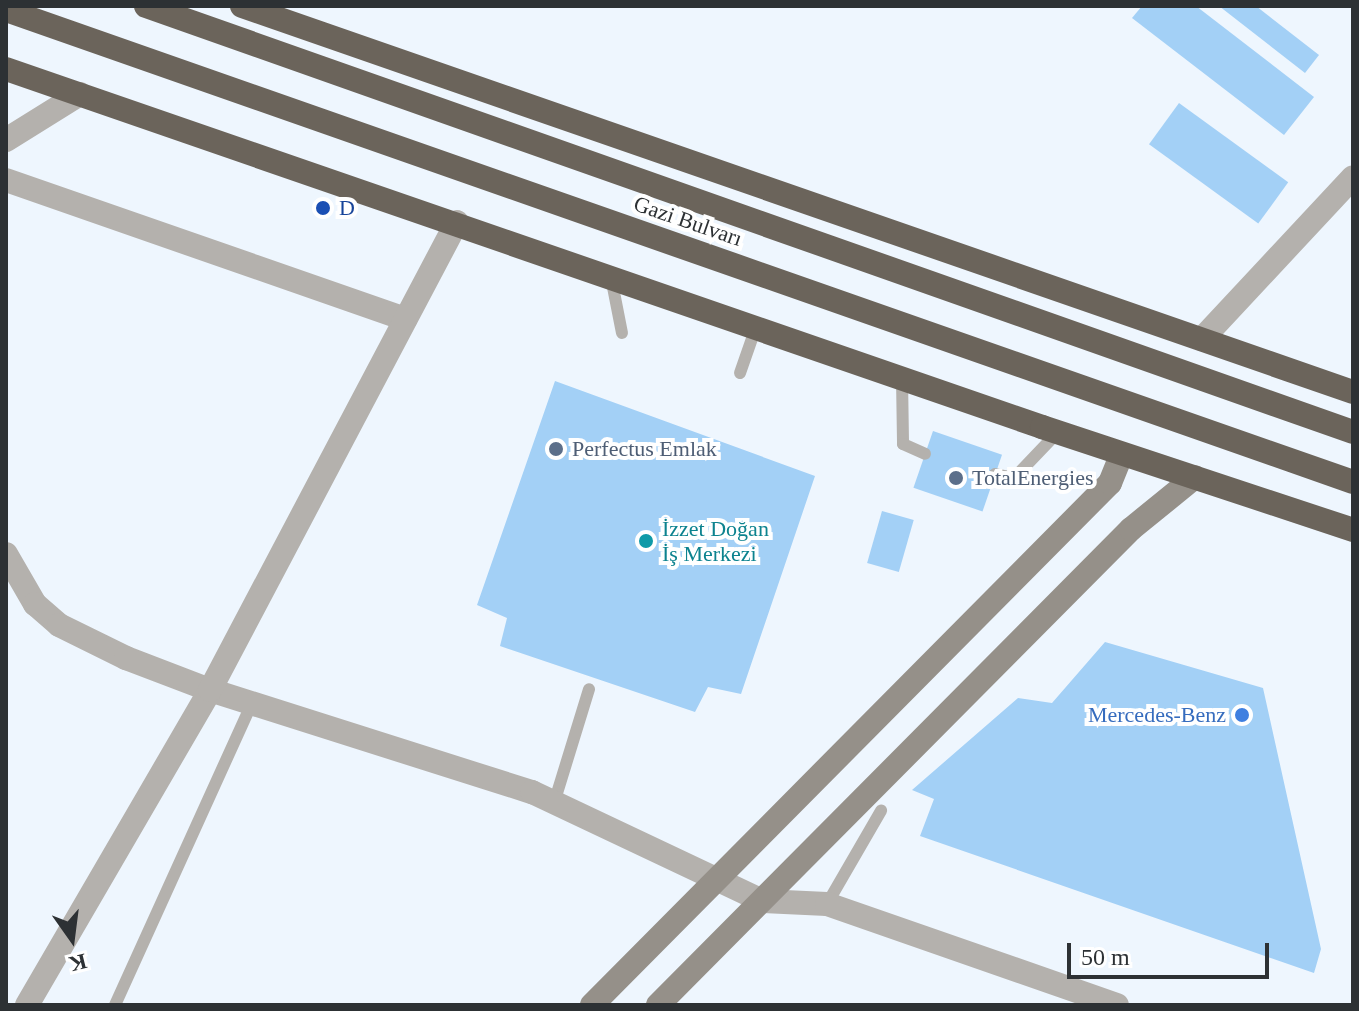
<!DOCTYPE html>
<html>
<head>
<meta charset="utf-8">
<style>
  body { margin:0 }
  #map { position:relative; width:1359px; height:1011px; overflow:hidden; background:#eef6fe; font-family:"Times New Roman",serif }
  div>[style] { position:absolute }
  .building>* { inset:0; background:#a3d0f6; transform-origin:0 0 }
  .lane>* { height:12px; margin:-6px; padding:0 6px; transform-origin:6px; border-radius:6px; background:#b4b1ad }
  .street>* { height:24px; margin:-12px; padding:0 12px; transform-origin:12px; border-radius:12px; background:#b4b1ad }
  .secondary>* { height:24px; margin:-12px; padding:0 12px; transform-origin:12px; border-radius:12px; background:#959089 }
  .highway>* { height:24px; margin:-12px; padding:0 12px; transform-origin:12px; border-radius:12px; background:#6b645b }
  .dots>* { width:22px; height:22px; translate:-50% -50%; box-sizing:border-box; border:4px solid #fff; border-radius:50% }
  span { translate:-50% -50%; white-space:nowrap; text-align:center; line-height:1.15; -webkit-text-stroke:8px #fff; paint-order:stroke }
  .transit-label { font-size:22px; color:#164399 }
  .left { translate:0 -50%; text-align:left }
  .street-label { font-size:22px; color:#2d3134 }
  .service-label { font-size:22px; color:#4e5e75 }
  .culture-label { font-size:22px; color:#0d838f }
  .shop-label { font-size:22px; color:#366cbe }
  .right { translate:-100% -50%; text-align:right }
  .frame { position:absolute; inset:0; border:8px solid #2d3134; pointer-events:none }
  .north { position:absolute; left:32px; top:899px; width:80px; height:80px; -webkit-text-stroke:6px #fff; paint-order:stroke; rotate:166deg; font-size:22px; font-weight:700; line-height:32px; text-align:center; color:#2d3134 }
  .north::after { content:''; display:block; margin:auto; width:28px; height:36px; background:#2d3134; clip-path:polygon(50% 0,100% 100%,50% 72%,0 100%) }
  .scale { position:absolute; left:1067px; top:943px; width:202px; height:36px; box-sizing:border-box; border:4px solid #2d3134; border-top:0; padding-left:10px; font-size:24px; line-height:28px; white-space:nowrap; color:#2d3134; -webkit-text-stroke:6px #fff; paint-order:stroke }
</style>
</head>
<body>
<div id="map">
  <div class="building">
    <div style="clip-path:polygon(1142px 6px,1196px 6px,1314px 97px,1284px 135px,1132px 18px)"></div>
    <div style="clip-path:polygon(1219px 6px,1256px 6px,1319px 55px,1305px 73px)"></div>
    <div style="left:1179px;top:103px;width:135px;height:51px;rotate:36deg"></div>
    <div style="clip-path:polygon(555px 381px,815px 476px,741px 694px,708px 687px,695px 712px,500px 646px,507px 618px,477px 605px)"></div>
    <div style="left:933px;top:431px;width:73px;height:60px;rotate:19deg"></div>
    <div style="left:882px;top:511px;width:33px;height:54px;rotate:16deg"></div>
    <div style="clip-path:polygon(1105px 642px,1263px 688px,1321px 949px,1314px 973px,920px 836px,934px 799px,912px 790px,1018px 698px,1052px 703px)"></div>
  </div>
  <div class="lane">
    <div style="left:611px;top:277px;width:57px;rotate:78.9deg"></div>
    <div style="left:740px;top:373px;width:49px;rotate:-70.8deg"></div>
    <div style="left:902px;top:378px;width:66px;rotate:89.1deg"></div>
    <div style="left:903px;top:444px;width:24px;rotate:24deg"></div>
    <div style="left:995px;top:474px;width:19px;rotate:12deg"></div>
    <div style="left:1014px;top:478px;width:64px;rotate:-46.3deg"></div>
    <div style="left:554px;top:803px;width:119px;rotate:-72.9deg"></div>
    <div style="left:827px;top:904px;width:108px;rotate:-59.9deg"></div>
    <div style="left:115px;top:1005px;width:332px;rotate:-65.6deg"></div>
  </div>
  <div class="street">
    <div style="left:6px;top:140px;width:87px;rotate:-31.9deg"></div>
    <div style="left:6px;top:180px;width:423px;rotate:19.2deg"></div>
    <div style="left:1202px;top:339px;width:221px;rotate:-47deg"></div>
    <div style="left:6px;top:554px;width:58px;rotate:59.9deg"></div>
    <div style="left:35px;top:604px;width:32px;rotate:41deg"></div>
    <div style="left:59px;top:625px;width:75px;rotate:26.2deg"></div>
    <div style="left:126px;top:658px;width:90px;rotate:20.9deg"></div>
    <div style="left:210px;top:690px;width:338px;rotate:17.6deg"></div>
    <div style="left:532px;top:792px;width:255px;rotate:25.3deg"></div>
    <div style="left:763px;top:901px;width:64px;rotate:2.7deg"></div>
    <div style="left:827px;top:904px;width:307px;rotate:19.2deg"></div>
    <div style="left:27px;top:1005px;width:364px;rotate:-59.8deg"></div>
    <div style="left:210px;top:690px;width:529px;rotate:-62.18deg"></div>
  </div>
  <div class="secondary">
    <div style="left:592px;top:1005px;width:735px;rotate:-45.22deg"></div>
    <div style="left:1110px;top:483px;width:31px;rotate:-68deg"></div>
    <div style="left:658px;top:1005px;width:671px;rotate:-45.18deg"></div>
    <div style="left:1131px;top:529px;width:82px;rotate:-39.1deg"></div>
  </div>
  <div class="highway">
    <div style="left:146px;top:6px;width:1280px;rotate:19.44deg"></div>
    <div style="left:242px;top:6px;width:1176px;rotate:19.16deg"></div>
    <div style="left:6px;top:10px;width:1427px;rotate:19.31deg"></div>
    <div style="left:6px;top:69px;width:1096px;rotate:19.06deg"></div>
    <div style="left:1042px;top:427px;width:328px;rotate:18.3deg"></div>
  </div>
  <div class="dots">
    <div style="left:323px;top:208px;background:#1a4fb4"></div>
    <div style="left:556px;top:449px;background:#5c6f8a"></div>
    <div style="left:956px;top:478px;background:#5c6f8a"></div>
    <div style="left:646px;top:541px;background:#0f9aa8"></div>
    <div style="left:1242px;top:715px;background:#3f7fe0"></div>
  </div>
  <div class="transit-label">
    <span class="left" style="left:339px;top:208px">D</span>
  </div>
  <div class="street-label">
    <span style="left:688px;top:221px;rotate:19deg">Gazi Bulvarı</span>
  </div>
  <div class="service-label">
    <span class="left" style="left:572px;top:449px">Perfectus Emlak</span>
    <span class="left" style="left:972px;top:478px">TotalEnergies</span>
  </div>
  <div class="culture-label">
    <span class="left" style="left:662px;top:541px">İzzet Doğan<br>İş Merkezi</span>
  </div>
  <div class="shop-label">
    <span class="right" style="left:1226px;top:715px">Mercedes-Benz</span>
  </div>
  <div class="frame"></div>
  <div class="north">K</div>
  <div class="scale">50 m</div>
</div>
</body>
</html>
